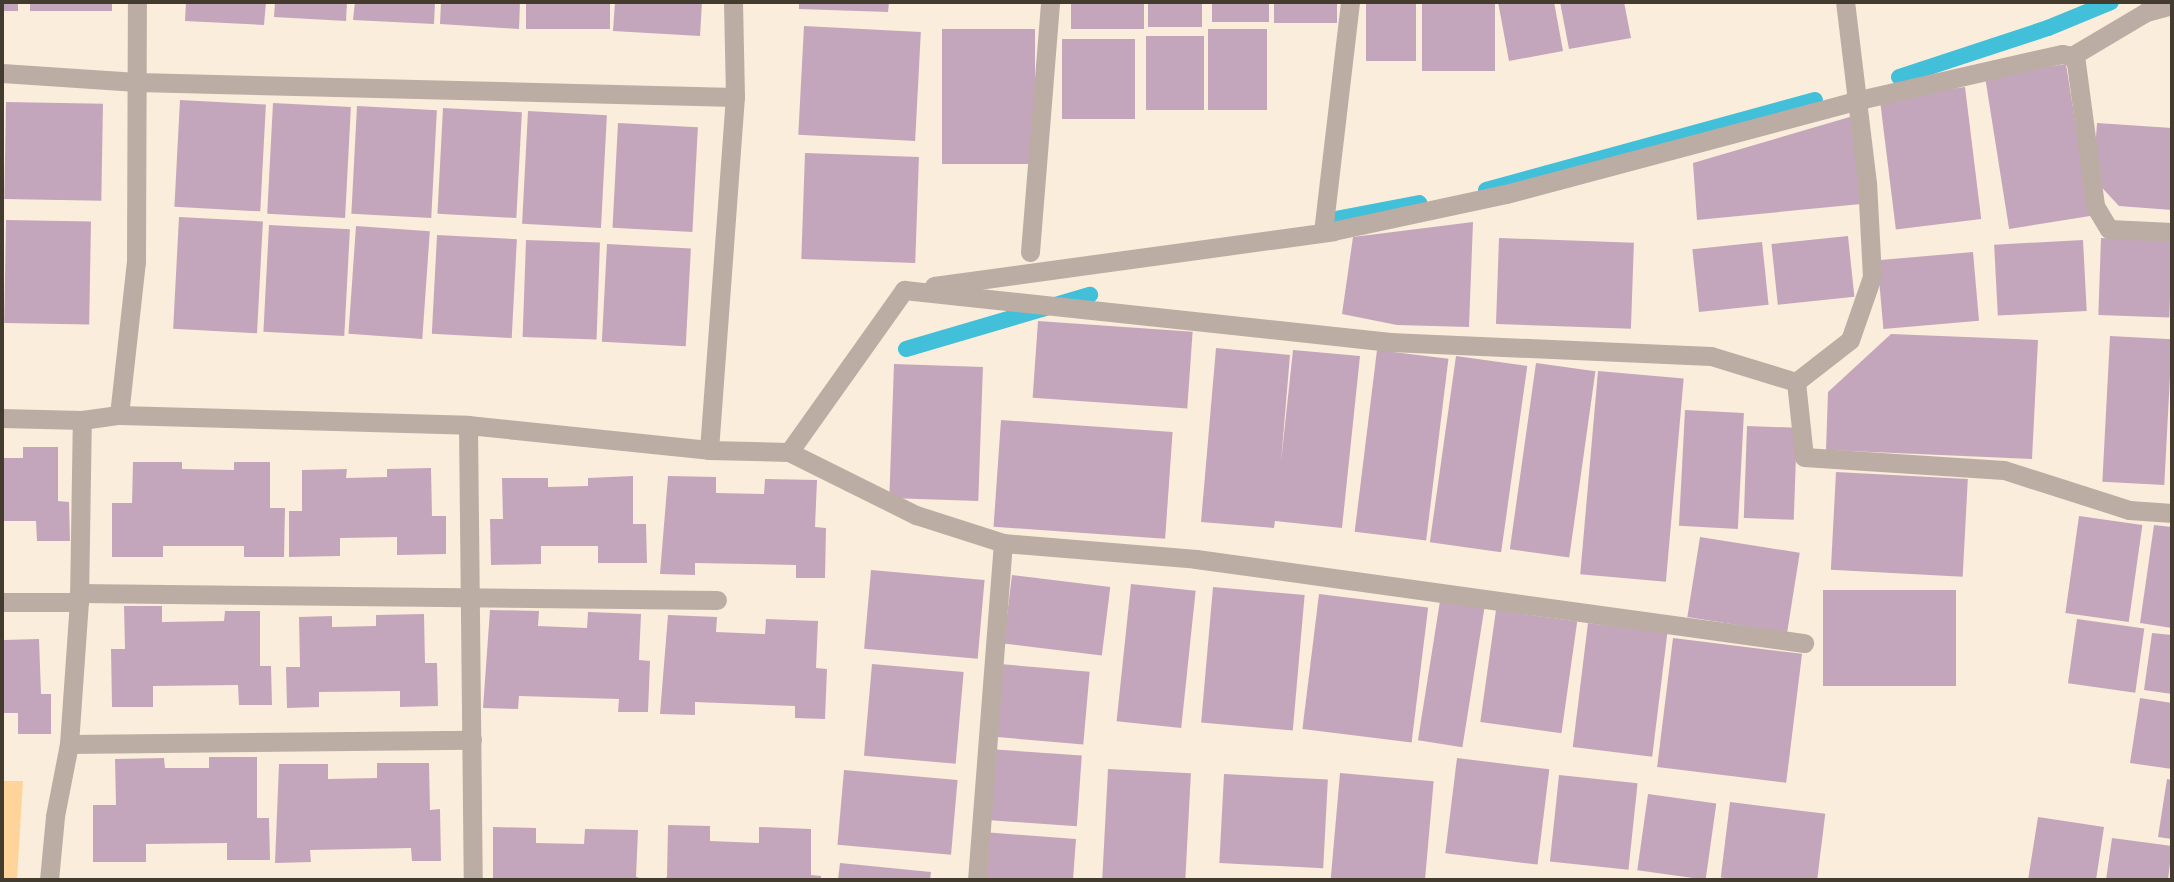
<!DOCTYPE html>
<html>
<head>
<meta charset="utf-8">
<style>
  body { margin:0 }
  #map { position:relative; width:2174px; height:882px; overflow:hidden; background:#fbeddb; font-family:"Varela Round",sans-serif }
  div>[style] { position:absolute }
  .green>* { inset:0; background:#ffd49a }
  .stream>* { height:16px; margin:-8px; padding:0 8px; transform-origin:8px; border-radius:8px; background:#42bfd9 }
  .building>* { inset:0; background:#c4a6bc; transform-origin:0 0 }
  .minor>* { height:19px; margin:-9.5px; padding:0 9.5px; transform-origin:9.5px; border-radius:9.5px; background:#bbada3 }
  span { translate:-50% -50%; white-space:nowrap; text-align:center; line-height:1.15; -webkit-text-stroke:5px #fbeddb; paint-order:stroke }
  .frame { position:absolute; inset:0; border:4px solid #443b2f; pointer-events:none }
</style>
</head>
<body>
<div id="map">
  <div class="green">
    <div style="clip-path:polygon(2px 781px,23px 781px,17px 880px,2px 880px)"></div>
  </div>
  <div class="stream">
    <div style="left:1899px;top:77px;width:157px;rotate:-18.2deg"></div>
    <div style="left:2048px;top:28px;width:68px;rotate:-22.4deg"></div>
    <div style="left:1486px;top:190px;width:341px;rotate:-15.3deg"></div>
    <div style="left:1325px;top:221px;width:96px;rotate:-10.8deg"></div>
    <div style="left:906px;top:349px;width:192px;rotate:-16.4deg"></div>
  </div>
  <div class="building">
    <div style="left:2px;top:2px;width:16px;height:9px"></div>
    <div style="left:30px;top:2px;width:82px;height:9px"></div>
    <div style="clip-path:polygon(186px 2px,266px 2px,264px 25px,185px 21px)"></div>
    <div style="clip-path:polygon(275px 2px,347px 2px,346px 21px,274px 17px)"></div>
    <div style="clip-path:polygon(355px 2px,435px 2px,434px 24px,353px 20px)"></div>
    <div style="clip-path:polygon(441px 2px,520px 2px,519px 29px,440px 24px)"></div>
    <div style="left:526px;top:2px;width:84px;height:27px"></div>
    <div style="clip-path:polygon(615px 2px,702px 2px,700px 36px,613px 31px)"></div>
    <div style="clip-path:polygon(799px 2px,889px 2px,888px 12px,799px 9px)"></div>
    <div style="left:1071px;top:2px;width:73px;height:27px"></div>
    <div style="left:1148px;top:2px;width:54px;height:25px"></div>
    <div style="left:1212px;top:2px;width:57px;height:20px"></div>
    <div style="left:1274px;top:2px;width:63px;height:21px"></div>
    <div style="left:1366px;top:2px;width:50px;height:59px"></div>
    <div style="left:1422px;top:2px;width:73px;height:69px"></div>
    <div style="clip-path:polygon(1498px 2px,1554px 2px,1563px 51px,1509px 61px)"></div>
    <div style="clip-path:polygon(1560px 2px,1624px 2px,1631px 38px,1569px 49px)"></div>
    <div style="left:804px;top:26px;width:117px;height:109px;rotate:3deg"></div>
    <div style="left:942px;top:29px;width:93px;height:135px"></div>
    <div style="left:1267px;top:29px;width:81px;height:59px;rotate:90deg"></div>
    <div style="left:1146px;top:36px;width:58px;height:74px"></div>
    <div style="left:1062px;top:39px;width:73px;height:80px"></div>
    <div style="left:2066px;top:64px;width:154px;height:82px;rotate:81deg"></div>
    <div style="left:1965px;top:87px;width:133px;height:86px;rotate:83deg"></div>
    <div style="left:180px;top:100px;width:86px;height:107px;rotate:3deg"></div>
    <div style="left:6px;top:102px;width:97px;height:97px;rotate:1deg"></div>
    <div style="left:273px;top:103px;width:78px;height:111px;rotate:3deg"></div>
    <div style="left:357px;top:106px;width:80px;height:108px;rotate:3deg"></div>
    <div style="left:443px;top:108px;width:79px;height:106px;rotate:3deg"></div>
    <div style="left:528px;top:111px;width:79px;height:113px;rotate:3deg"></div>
    <div style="clip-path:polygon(1853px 116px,1861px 204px,1697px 220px,1693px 163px)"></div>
    <div style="left:618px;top:123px;width:80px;height:105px;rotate:3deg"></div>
    <div style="clip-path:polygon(2097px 123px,2172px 128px,2172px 210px,2119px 206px,2093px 178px)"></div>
    <div style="left:805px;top:153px;width:114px;height:106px;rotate:2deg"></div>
    <div style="left:179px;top:217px;width:84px;height:112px;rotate:3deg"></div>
    <div style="left:6px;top:220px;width:85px;height:103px;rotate:1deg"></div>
    <div style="clip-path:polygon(1473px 222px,1469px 327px,1397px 325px,1342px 314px,1353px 237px)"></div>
    <div style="left:269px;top:225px;width:81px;height:107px;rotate:3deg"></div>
    <div style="left:356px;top:226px;width:74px;height:108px;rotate:4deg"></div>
    <div style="left:437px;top:235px;width:80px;height:99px;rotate:3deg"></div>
    <div style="left:1848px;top:236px;width:61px;height:77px;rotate:84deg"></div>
    <div style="left:1499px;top:238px;width:135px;height:86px;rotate:2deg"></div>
    <div style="left:2101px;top:238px;width:71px;height:77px;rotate:2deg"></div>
    <div style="left:526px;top:240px;width:74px;height:97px;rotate:2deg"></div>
    <div style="left:2083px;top:240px;width:71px;height:89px;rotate:87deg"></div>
    <div style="left:1762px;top:242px;width:63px;height:70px;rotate:84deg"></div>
    <div style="left:607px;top:244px;width:84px;height:98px;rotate:3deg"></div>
    <div style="left:1973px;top:252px;width:69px;height:96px;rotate:85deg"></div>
    <div style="left:1038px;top:321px;width:155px;height:77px;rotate:4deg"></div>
    <div style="clip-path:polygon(1891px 334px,2038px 340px,2032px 459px,1826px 450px,1828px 392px)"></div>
    <div style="left:2110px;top:336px;width:62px;height:146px;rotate:3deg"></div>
    <div style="clip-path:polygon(1216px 348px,1290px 355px,1281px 462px,1293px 350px,1360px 356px,1342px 528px,1275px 521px,1274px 528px,1201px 522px)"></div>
    <div style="left:1377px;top:350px;width:72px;height:183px;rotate:7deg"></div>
    <div style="left:1456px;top:356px;width:72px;height:188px;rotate:8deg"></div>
    <div style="left:1536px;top:363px;width:60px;height:188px;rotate:8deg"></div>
    <div style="left:894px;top:364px;width:89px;height:134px;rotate:2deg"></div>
    <div style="left:1598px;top:371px;width:86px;height:204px;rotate:5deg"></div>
    <div style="left:1685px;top:410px;width:59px;height:116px;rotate:3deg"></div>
    <div style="left:1001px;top:420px;width:172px;height:107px;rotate:4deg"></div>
    <div style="left:1747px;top:426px;width:50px;height:92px;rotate:2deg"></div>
    <div style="clip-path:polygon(23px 447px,58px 447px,58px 501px,69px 502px,70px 541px,37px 541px,36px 521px,2px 521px,2px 458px,23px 458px)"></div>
    <div style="clip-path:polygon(133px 462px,182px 462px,182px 469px,234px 470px,234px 462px,270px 462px,270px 508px,285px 508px,284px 557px,244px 557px,244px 546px,163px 546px,163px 557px,112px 557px,112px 503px,132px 503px)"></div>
    <div style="clip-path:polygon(431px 468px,432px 516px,446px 516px,446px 554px,397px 555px,397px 537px,340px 538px,340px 556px,289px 557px,289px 511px,302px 511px,302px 470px,347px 469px,346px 478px,387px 477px,387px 469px)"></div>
    <div style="left:1836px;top:472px;width:132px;height:98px;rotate:3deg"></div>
    <div style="clip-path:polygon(633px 476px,633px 524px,646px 524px,647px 563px,598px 563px,598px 546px,541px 546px,541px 564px,491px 565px,490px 519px,503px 519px,502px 478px,548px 478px,548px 487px,588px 486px,588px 478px)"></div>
    <div style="clip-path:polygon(668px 476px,716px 477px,716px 493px,764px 494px,765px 479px,817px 480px,815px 527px,826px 528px,825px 578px,796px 578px,796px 565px,695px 563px,695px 575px,660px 574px)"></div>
    <div style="left:2079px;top:516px;width:64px;height:98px;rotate:8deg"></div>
    <div style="clip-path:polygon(2154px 525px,2172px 527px,2172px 628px,2140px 623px)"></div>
    <div style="left:1700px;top:537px;width:101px;height:81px;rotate:9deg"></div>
    <div style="left:871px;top:570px;width:114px;height:79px;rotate:5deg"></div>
    <div style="left:1012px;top:575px;width:99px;height:69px;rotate:7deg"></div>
    <div style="left:1131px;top:584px;width:65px;height:138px;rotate:6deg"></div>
    <div style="left:1213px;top:587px;width:92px;height:136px;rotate:5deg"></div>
    <div style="left:1823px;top:590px;width:133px;height:96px"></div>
    <div style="left:1319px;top:594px;width:110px;height:136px;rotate:7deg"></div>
    <div style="left:1440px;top:601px;width:45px;height:141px;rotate:9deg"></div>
    <div style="clip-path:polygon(124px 606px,162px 606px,162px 622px,224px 621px,225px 611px,260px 611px,260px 666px,271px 666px,272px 705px,239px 705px,238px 685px,153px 686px,153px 707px,112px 707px,111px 649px,125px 649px)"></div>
    <div style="clip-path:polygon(490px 610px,539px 611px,538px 626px,587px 628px,588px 612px,641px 614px,639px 660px,650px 661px,648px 712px,618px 712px,619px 699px,519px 696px,518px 709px,483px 708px)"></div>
    <div style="left:1496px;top:610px;width:82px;height:113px;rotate:8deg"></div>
    <div style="clip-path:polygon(424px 614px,425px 663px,437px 663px,438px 706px,400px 707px,400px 691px,319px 692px,319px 707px,287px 708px,286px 667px,300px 667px,299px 617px,332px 616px,332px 627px,376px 626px,376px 615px)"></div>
    <div style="clip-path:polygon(668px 615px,717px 617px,716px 632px,765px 634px,766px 619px,818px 621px,816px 668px,827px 669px,825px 719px,795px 718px,795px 706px,695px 702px,695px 715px,660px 714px)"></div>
    <div style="left:2077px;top:619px;width:68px;height:65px;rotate:8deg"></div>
    <div style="left:1588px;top:623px;width:80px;height:125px;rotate:7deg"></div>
    <div style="clip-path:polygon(2152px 633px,2172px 635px,2172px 694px,2144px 690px)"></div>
    <div style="left:1673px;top:638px;width:130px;height:130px;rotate:7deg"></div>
    <div style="clip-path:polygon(39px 639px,41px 694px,51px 694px,51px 734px,18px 734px,18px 713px,2px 713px,2px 650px,4px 640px)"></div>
    <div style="left:872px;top:664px;width:92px;height:92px;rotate:5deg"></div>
    <div style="left:1000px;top:664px;width:90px;height:73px;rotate:5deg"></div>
    <div style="clip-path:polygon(2140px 698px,2172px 703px,2172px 769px,2130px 763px)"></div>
    <div style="left:989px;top:749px;width:93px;height:71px;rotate:4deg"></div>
    <div style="clip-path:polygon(209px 757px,257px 757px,257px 818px,269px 818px,270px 860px,227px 860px,227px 843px,146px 844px,146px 862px,93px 862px,93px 805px,116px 805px,115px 759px,164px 758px,165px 768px,209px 768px)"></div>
    <div style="left:1457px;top:758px;width:93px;height:96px;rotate:7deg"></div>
    <div style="clip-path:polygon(377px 763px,429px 763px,430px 810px,440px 809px,441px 861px,412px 861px,411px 848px,310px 850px,311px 862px,275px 863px,279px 764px,328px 764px,328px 779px,377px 778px)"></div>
    <div style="left:1108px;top:769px;width:83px;height:111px;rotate:3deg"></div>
    <div style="left:844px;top:770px;width:114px;height:75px;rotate:5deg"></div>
    <div style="left:1340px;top:773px;width:94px;height:107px;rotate:5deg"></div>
    <div style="left:1224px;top:774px;width:104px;height:89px;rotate:3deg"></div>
    <div style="left:1559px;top:775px;width:79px;height:87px;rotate:6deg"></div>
    <div style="clip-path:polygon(2167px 779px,2172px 780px,2172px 839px,2158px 837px)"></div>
    <div style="left:1648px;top:794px;width:69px;height:77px;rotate:8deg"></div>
    <div style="left:1730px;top:802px;width:96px;height:76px;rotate:7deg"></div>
    <div style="clip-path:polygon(2038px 817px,2104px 827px,2096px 880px,2028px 880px)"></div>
    <div style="clip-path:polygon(668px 825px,710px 826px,710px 841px,759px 843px,759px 827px,811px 829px,811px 875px,821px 876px,821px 880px,662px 880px,667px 877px)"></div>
    <div style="clip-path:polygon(493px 827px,536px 828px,536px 843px,584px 844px,585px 829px,638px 830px,636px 877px,647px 880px,493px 880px)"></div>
    <div style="clip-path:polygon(983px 832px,1076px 839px,1073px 880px,979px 880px)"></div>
    <div style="clip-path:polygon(2112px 838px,2172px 846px,2168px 880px,2106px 880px)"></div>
    <div style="clip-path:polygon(840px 863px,931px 872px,930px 880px,838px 880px)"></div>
  </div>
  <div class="minor">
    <div style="left:2072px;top:56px;width:86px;rotate:-30.7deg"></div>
    <div style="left:2146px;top:12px;width:27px;rotate:-15deg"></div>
    <div style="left:2px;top:73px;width:135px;rotate:3.8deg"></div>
    <div style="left:137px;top:82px;width:598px;rotate:1.44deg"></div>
    <div style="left:1323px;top:232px;width:232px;rotate:-83.3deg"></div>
    <div style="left:1030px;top:252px;width:251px;rotate:-85.4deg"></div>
    <div style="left:934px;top:286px;width:403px;rotate:-7.8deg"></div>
    <div style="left:1333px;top:231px;width:177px;rotate:-12.1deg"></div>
    <div style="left:1506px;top:194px;width:365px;rotate:-14.9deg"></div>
    <div style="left:1859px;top:100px;width:208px;rotate:-12.8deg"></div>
    <div style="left:2062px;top:54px;width:10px;rotate:11deg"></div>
    <div style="left:2072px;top:56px;width:8px;rotate:60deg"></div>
    <div style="left:2076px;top:63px;width:144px;rotate:82.4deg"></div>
    <div style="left:2095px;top:206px;width:27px;rotate:59deg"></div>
    <div style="left:2109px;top:229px;width:63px;rotate:2.7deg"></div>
    <div style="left:1796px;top:382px;width:75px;rotate:83.9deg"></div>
    <div style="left:1804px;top:457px;width:200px;rotate:3.7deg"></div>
    <div style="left:2004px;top:470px;width:131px;rotate:17.7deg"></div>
    <div style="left:2129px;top:510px;width:43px;rotate:4deg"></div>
    <div style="left:119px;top:415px;width:154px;rotate:-83.7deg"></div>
    <div style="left:136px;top:262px;width:260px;rotate:-89.8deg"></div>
    <div style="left:2px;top:418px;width:80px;rotate:1.4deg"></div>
    <div style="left:82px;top:420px;width:37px;rotate:-8deg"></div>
    <div style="left:119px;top:415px;width:349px;rotate:1.6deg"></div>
    <div style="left:468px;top:425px;width:242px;rotate:5.9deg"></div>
    <div style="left:709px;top:450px;width:80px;rotate:1.4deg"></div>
    <div style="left:789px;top:452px;width:142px;rotate:26.4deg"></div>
    <div style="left:916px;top:515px;width:91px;rotate:17.8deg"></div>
    <div style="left:1003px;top:543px;width:194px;rotate:4.7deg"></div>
    <div style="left:1196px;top:559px;width:614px;rotate:7.87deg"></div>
    <div style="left:468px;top:425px;width:455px;rotate:89.4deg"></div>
    <div style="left:709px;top:450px;width:354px;rotate:-85.8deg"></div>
    <div style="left:735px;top:97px;width:95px;rotate:-91.2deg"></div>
    <div style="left:789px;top:452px;width:199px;rotate:-54.6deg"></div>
    <div style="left:904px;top:290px;width:489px;rotate:6.1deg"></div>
    <div style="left:1390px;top:342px;width:321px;rotate:2.5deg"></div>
    <div style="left:1711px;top:356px;width:89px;rotate:17deg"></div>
    <div style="left:1796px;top:382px;width:68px;rotate:-37.9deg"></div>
    <div style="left:1850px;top:340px;width:67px;rotate:-70.8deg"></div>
    <div style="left:1872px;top:277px;width:94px;rotate:-93deg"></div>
    <div style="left:1867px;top:183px;width:182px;rotate:-96.9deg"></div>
    <div style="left:79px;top:593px;width:638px;rotate:0.63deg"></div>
    <div style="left:2px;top:602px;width:77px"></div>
    <div style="left:69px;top:744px;width:403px;rotate:-0.6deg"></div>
    <div style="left:49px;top:880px;width:64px;rotate:-84.6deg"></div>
    <div style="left:55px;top:816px;width:73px;rotate:-79deg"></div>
    <div style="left:69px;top:744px;width:142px;rotate:-86deg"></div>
    <div style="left:79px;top:602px;width:182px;rotate:-89.1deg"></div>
    <div style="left:977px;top:880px;width:338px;rotate:-85.6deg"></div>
  </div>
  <div class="frame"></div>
</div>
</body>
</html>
